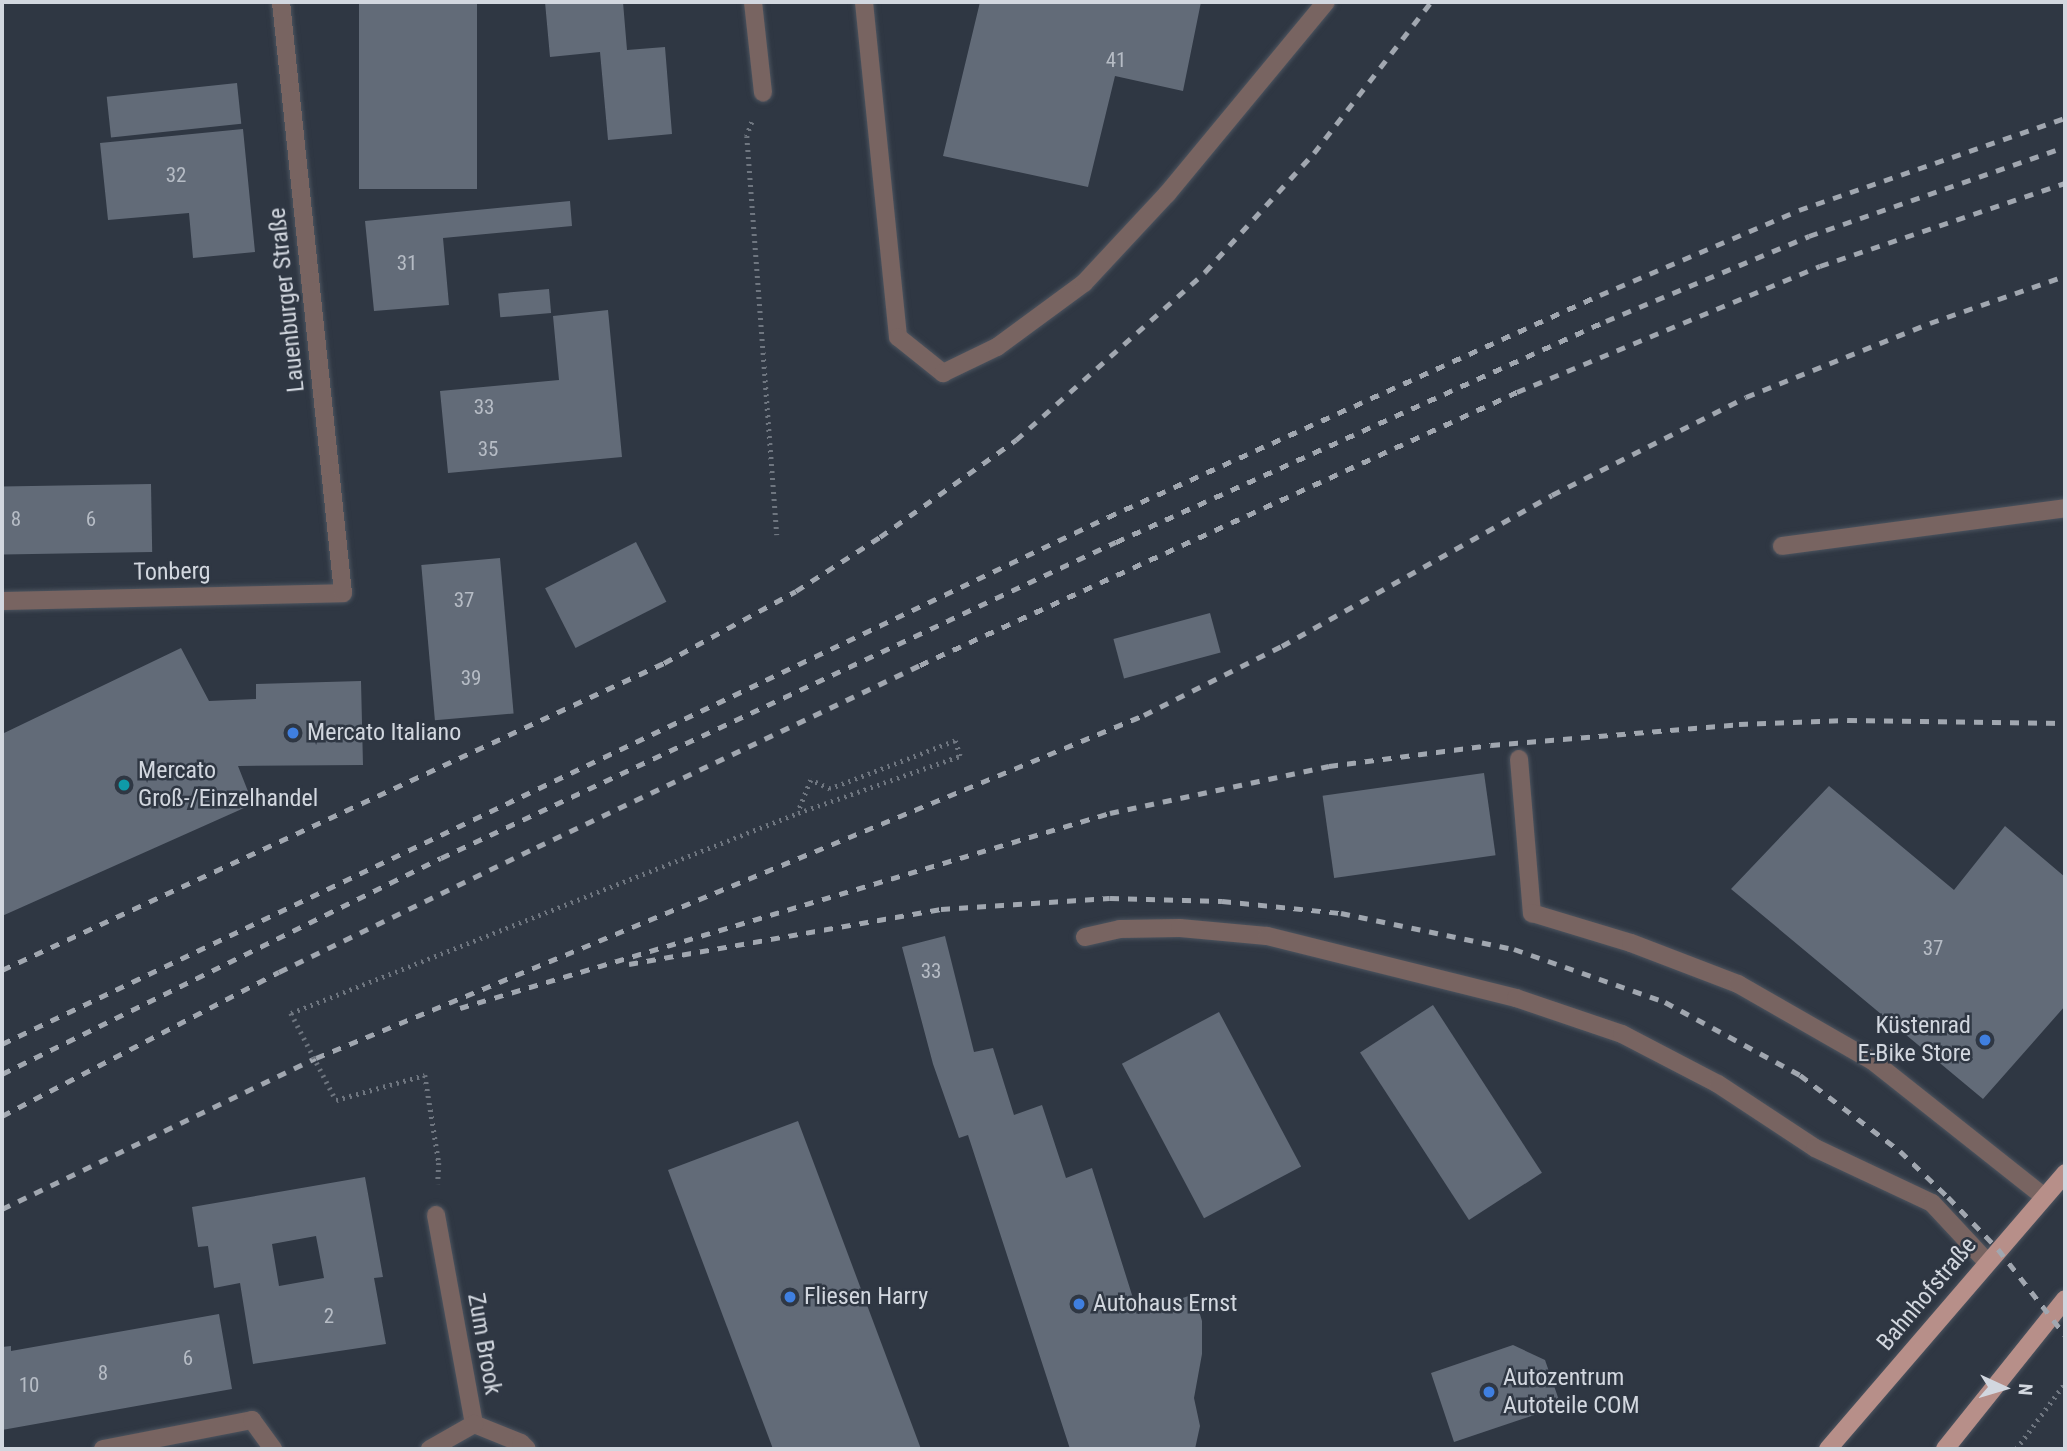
<!DOCTYPE html>
<html>
<head>
<meta charset="utf-8">
<style>
  body { margin:0 }
  #map { position:relative; width:2067px; height:1451px; overflow:hidden; background:#2f3743; font-family:"Roboto Condensed",sans-serif }
  div>[style] { position:absolute }
  .building>* { inset:0; background:#626b78; transform-origin:0 0 }
  .path>* { height:4.5px; margin-top:-2.25px; transform-origin:0; background:repeating-linear-gradient(90deg,#6f7680 0 2px,transparent 0 7px) }
  .roads { filter:drop-shadow(0 0 2px #4c545f) drop-shadow(0 0 2px #4c545f) }
  .minor>* { height:18px; margin:-9px; padding:0 9px; transform-origin:9px; border-radius:9px; background:#786461 }
  .major>* { height:18px; margin:-9px; padding:0 9px; transform-origin:9px; border-radius:9px; background:#b78f89 }
  .rail>* { height:5px; margin-top:-2.5px; transform-origin:0; background:repeating-linear-gradient(90deg,#a1a7b0 0 9px,transparent 0 18px) }
  .path-bridge>* { height:4.5px; margin-top:-2.25px; transform-origin:0; background:repeating-linear-gradient(90deg,#6f7680 0 2px,transparent 0 7px) }
  .dots>* { width:19px; height:19px; translate:-50% -50%; box-sizing:border-box; border:4px solid #2f3743; border-radius:50% }
  span { translate:-50% -50%; white-space:nowrap; text-align:center; line-height:1.15; -webkit-text-stroke:5px #2f3743; paint-order:stroke }
  .number-label { font-size:21px; color:#b6bcc5 }
  .number-label span { -webkit-text-stroke-width:0 }
  .street-label { font-size:24px; color:#d2d7df }
  .poi-label { font-size:24px; color:#d2d7df }
  .left { translate:0 -50%; text-align:left }
  .right { translate:-100% -50%; text-align:right }
  .frame { position:absolute; inset:0; border:4px solid #d2d7df; pointer-events:none }
  .north { position:absolute; left:1969px; top:1353px; width:70px; height:70px; -webkit-text-stroke:5px #2f3743; paint-order:stroke; rotate:94deg; font-size:19px; font-weight:700; line-height:28px; text-align:center; color:#d2d7df }
  .north::after { content:''; display:block; margin:auto; width:24px; height:32px; background:#d2d7df; clip-path:polygon(50% 0,100% 100%,50% 72%,0 100%) }
</style>
</head>
<body>
<div id="map">
  <div class="building">
    <div style="left:359px;top:2px;width:118px;height:187px"></div>
    <div style="clip-path:polygon(545px 2px,623px 2px,627px 50px,665px 47px,672px 134px,608px 140px,600px 52px,550px 57px)"></div>
    <div style="clip-path:polygon(980px 2px,1201px 2px,1183px 91px,1115px 76px,1088px 187px,943px 156px)"></div>
    <div style="left:237px;top:83px;width:41px;height:131px;rotate:84deg"></div>
    <div style="clip-path:polygon(243px 129px,255px 252px,193px 258px,189px 213px,108px 220px,100px 143px)"></div>
    <div style="clip-path:polygon(570px 201px,572px 226px,443px 238px,449px 305px,374px 311px,365px 221px)"></div>
    <div style="left:549px;top:289px;width:24px;height:51px;rotate:85deg"></div>
    <div style="clip-path:polygon(608px 310px,622px 457px,448px 473px,440px 391px,559px 380px,553px 316px)"></div>
    <div style="left:151px;top:484px;width:68px;height:149px;rotate:89deg"></div>
    <div style="left:636px;top:542px;width:67px;height:102px;rotate:63deg"></div>
    <div style="left:500px;top:558px;width:156px;height:79px;rotate:85deg"></div>
    <div style="left:1210px;top:613px;width:41px;height:100px;rotate:75deg"></div>
    <div style="clip-path:polygon(181px 648px,209px 701px,256px 699px,256px 684px,361px 681px,363px 765px,238px 766px,253px 804px,2px 916px,2px 734px)"></div>
    <div style="left:1484px;top:773px;width:83px;height:163px;rotate:82deg"></div>
    <div style="clip-path:polygon(1829px 786px,1954px 890px,2005px 826px,2065px 877px,2065px 1006px,1983px 1099px,1731px 889px)"></div>
    <div style="clip-path:polygon(945px 936px,974px 1052px,993px 1048px,1014px 1115px,1042px 1105px,1066px 1178px,1092px 1168px,1138px 1314px,1194px 1294px,1202px 1321px,1202px 1354px,1194px 1398px,1200px 1426px,1195px 1449px,1070px 1449px,968px 1135px,959px 1138px,933px 1064px,902px 947px)"></div>
    <div style="left:1433px;top:1005px;width:200px;height:87px;rotate:57deg"></div>
    <div style="left:1219px;top:1012px;width:175px;height:110px;rotate:62deg"></div>
    <div style="clip-path:polygon(798px 1121px,921px 1449px,773px 1449px,668px 1170px)"></div>
    <div style="clip-path:polygon(evenodd,365px 1177px,383px 1277px,374px 1278px,386px 1344px,253px 1364px,240px 1283px,214px 1288px,208px 1246px,198px 1247px,192px 1207px,365px 1177px,316px 1236px,324px 1278px,279px 1286px,272px 1244px,316px 1236px)"></div>
    <div style="clip-path:polygon(219px 1314px,232px 1389px,2px 1430px,2px 1347px,11px 1346px,11px 1351px)"></div>
    <div style="clip-path:polygon(1513px 1345px,1545px 1360px,1561px 1406px,1454px 1442px,1431px 1373px)"></div>
  </div>
  <div class="path">
    <div style="left:752px;top:122px;width:15px;rotate:110deg"></div>
    <div style="left:747px;top:136px;width:400px;rotate:85.7deg"></div>
    <div style="left:291px;top:1013px;width:545px;rotate:-21.53deg"></div>
    <div style="left:798px;top:813px;width:172px;rotate:-19.4deg"></div>
    <div style="left:960px;top:756px;width:16px;rotate:-108deg"></div>
    <div style="left:955px;top:741px;width:134px;rotate:159deg"></div>
    <div style="left:830px;top:789px;width:21px;rotate:-155deg"></div>
    <div style="left:811px;top:780px;width:35px;rotate:112deg"></div>
    <div style="left:336px;top:1100px;width:92px;rotate:-15.7deg"></div>
    <div style="left:425px;top:1075px;width:89px;rotate:81deg"></div>
    <div style="left:439px;top:1163px;width:21px;rotate:93deg"></div>
    <div style="left:2016px;top:1449px;width:82px;rotate:-53.4deg"></div>
  </div>
  <div class="roads">
    <div class="minor">
      <div style="left:753px;top:2px;width:91px;rotate:83.7deg"></div>
      <div style="left:864px;top:2px;width:337px;rotate:84.2deg"></div>
      <div style="left:898px;top:337px;width:58px;rotate:38.7deg"></div>
      <div style="left:943px;top:373px;width:60px;rotate:-25.7deg"></div>
      <div style="left:997px;top:347px;width:108px;rotate:-36.3deg"></div>
      <div style="left:1084px;top:283px;width:122px;rotate:-47deg"></div>
      <div style="left:1167px;top:194px;width:249px;rotate:-50.4deg"></div>
      <div style="left:1782px;top:546px;width:286px;rotate:-7.6deg"></div>
      <div style="left:2px;top:601px;width:341px;rotate:-1.3deg"></div>
      <div style="left:343px;top:593px;width:594px;rotate:-95.99deg"></div>
      <div style="left:1519px;top:759px;width:155px;rotate:85.2deg"></div>
      <div style="left:1532px;top:913px;width:103px;rotate:16.9deg"></div>
      <div style="left:1631px;top:943px;width:115px;rotate:21deg"></div>
      <div style="left:1738px;top:984px;width:157px;rotate:29.8deg"></div>
      <div style="left:1874px;top:1062px;width:216px;rotate:38.4deg"></div>
      <div style="left:1085px;top:937px;width:36px;rotate:-13deg"></div>
      <div style="left:1120px;top:929px;width:60px;rotate:-1deg"></div>
      <div style="left:1180px;top:928px;width:87px;rotate:5.3deg"></div>
      <div style="left:1267px;top:936px;width:257px;rotate:14deg"></div>
      <div style="left:1516px;top:998px;width:112px;rotate:18.8deg"></div>
      <div style="left:1622px;top:1034px;width:108px;rotate:27.5deg"></div>
      <div style="left:1718px;top:1084px;width:116px;rotate:33.4deg"></div>
      <div style="left:1815px;top:1148px;width:129px;rotate:25.2deg"></div>
      <div style="left:1932px;top:1203px;width:81px;rotate:47deg"></div>
      <div style="left:436px;top:1215px;width:212px;rotate:79.7deg"></div>
      <div style="left:474px;top:1424px;width:51px;rotate:22deg"></div>
      <div style="left:521px;top:1443px;width:8px;rotate:45deg"></div>
      <div style="left:103px;top:1449px;width:152px;rotate:-11deg"></div>
      <div style="left:252px;top:1420px;width:36px;rotate:54deg"></div>
      <div style="left:430px;top:1449px;width:51px;rotate:-29.6deg"></div>
    </div>
    <div class="major">
      <div style="left:1828px;top:1449px;width:364px;rotate:-49.3deg"></div>
      <div style="left:1945px;top:1449px;width:192px;rotate:-51.3deg"></div>
    </div>
  </div>
  <div class="rail">
    <div style="left:629px;top:964px;width:317px;rotate:-10deg"></div>
    <div style="left:941px;top:909px;width:169px;rotate:-3.7deg"></div>
    <div style="left:1110px;top:898px;width:112px;rotate:1.5deg"></div>
    <div style="left:1222px;top:901px;width:120px;rotate:5.8deg"></div>
    <div style="left:1341px;top:913px;width:177px;rotate:11.8deg"></div>
    <div style="left:1514px;top:949px;width:160px;rotate:19.3deg"></div>
    <div style="left:1665px;top:1002px;width:153px;rotate:28.4deg"></div>
    <div style="left:1800px;top:1075px;width:126px;rotate:37.2deg"></div>
    <div style="left:1900px;top:1151px;width:66px;rotate:43.8deg"></div>
    <div style="left:1948px;top:1197px;width:72px;rotate:46.1deg"></div>
    <div style="left:1998px;top:1249px;width:109px;rotate:52.1deg"></div>
    <div style="left:2px;top:970px;width:730px;rotate:-24.88deg"></div>
    <div style="left:664px;top:663px;width:150px;rotate:-28.6deg"></div>
    <div style="left:796px;top:591px;width:100px;rotate:-32.7deg"></div>
    <div style="left:880px;top:537px;width:167px;rotate:-35.5deg"></div>
    <div style="left:1016px;top:440px;width:253px;rotate:-41.6deg"></div>
    <div style="left:1205px;top:272px;width:161px;rotate:-47.5deg"></div>
    <div style="left:1314px;top:153px;width:191px;rotate:-52.2deg"></div>
    <div style="left:460px;top:1008px;width:679px;rotate:-16.7deg"></div>
    <div style="left:1110px;top:813px;width:224px;rotate:-12.1deg"></div>
    <div style="left:1329px;top:766px;width:163px;rotate:-7.4deg"></div>
    <div style="left:1491px;top:745px;width:249px;rotate:-4.8deg"></div>
    <div style="left:1739px;top:724px;width:109px;rotate:-2.1deg"></div>
    <div style="left:1848px;top:720px;width:217px;rotate:0.8deg"></div>
    <div style="left:2px;top:1044px;width:1225px;rotate:-25.48deg"></div>
    <div style="left:1108px;top:517px;width:540px;rotate:-24.29deg"></div>
    <div style="left:1600px;top:295px;width:216px;rotate:-23.1deg"></div>
    <div style="left:1799px;top:210px;width:281px;rotate:-19.1deg"></div>
    <div style="left:2px;top:1074px;width:489px;rotate:-26.2deg"></div>
    <div style="left:441px;top:858px;width:745px;rotate:-25.09deg"></div>
    <div style="left:1116px;top:542px;width:538px;rotate:-24.28deg"></div>
    <div style="left:1606px;top:321px;width:220px;rotate:-22.7deg"></div>
    <div style="left:1809px;top:236px;width:271px;rotate:-19.2deg"></div>
    <div style="left:2px;top:1116px;width:312px;rotate:-27.5deg"></div>
    <div style="left:279px;top:972px;width:287px;rotate:-25.9deg"></div>
    <div style="left:537px;top:847px;width:424px;rotate:-25.4deg"></div>
    <div style="left:920px;top:665px;width:656px;rotate:-24.57deg"></div>
    <div style="left:1517px;top:392px;width:328px;rotate:-22.6deg"></div>
    <div style="left:1820px;top:266px;width:259px;rotate:-18.7deg"></div>
    <div style="left:2px;top:1209px;width:348px;rotate:-25.7deg"></div>
    <div style="left:316px;top:1058px;width:896px;rotate:-22.5deg"></div>
    <div style="left:1144px;top:715px;width:154px;rotate:-26.6deg"></div>
    <div style="left:1282px;top:646px;width:309px;rotate:-29.2deg"></div>
    <div style="left:1552px;top:495px;width:217px;rotate:-26.8deg"></div>
    <div style="left:1746px;top:397px;width:198px;rotate:-21.9deg"></div>
    <div style="left:1930px;top:323px;width:143px;rotate:-19.2deg"></div>
  </div>
  <div class="path-bridge">
    <div style="left:291px;top:1013px;width:98px;rotate:62.7deg"></div>
  </div>
  <div class="dots">
    <div style="left:293px;top:733px;background:#3f7fe0"></div>
    <div style="left:124px;top:785px;background:#0f9aa8"></div>
    <div style="left:1985px;top:1040px;background:#3f7fe0"></div>
    <div style="left:790px;top:1297px;background:#3f7fe0"></div>
    <div style="left:1079px;top:1304px;background:#3f7fe0"></div>
    <div style="left:1489px;top:1392px;background:#3f7fe0"></div>
  </div>
  <div class="number-label">
    <span style="left:1116px;top:60px">41</span>
    <span style="left:176px;top:175px">32</span>
    <span style="left:407px;top:263px">31</span>
    <span style="left:484px;top:407px">33</span>
    <span style="left:488px;top:449px">35</span>
    <span style="left:16px;top:519px">8</span>
    <span style="left:91px;top:519px">6</span>
    <span style="left:464px;top:600px">37</span>
    <span style="left:471px;top:678px">39</span>
    <span style="left:1933px;top:948px">37</span>
    <span style="left:931px;top:971px">33</span>
    <span style="left:329px;top:1316px">2</span>
    <span style="left:188px;top:1358px">6</span>
    <span style="left:103px;top:1373px">8</span>
    <span style="left:29px;top:1385px">10</span>
  </div>
  <div class="street-label">
    <span style="left:287px;top:300px;rotate:-96deg">Lauenburger Straße</span>
    <span style="left:172px;top:572px;rotate:-1deg">Tonberg</span>
    <span style="left:1927px;top:1294px;rotate:-50deg">Bahnhofstraße</span>
    <span style="left:484px;top:1344px;rotate:80deg">Zum Brook</span>
  </div>
  <div class="poi-label">
    <span class="left" style="left:307px;top:733px">Mercato Italiano</span>
    <span class="left" style="left:138px;top:785px">Mercato<br>Groß-/Einzelhandel</span>
    <span class="right" style="left:1971px;top:1040px">Küstenrad<br>E-Bike Store</span>
    <span class="left" style="left:804px;top:1297px">Fliesen Harry</span>
    <span class="left" style="left:1093px;top:1304px">Autohaus Ernst</span>
    <span class="left" style="left:1503px;top:1392px">Autozentrum<br>Autoteile COM</span>
  </div>
  <div class="frame"></div>
  <div class="north">N</div>
</div>
</body>
</html>
